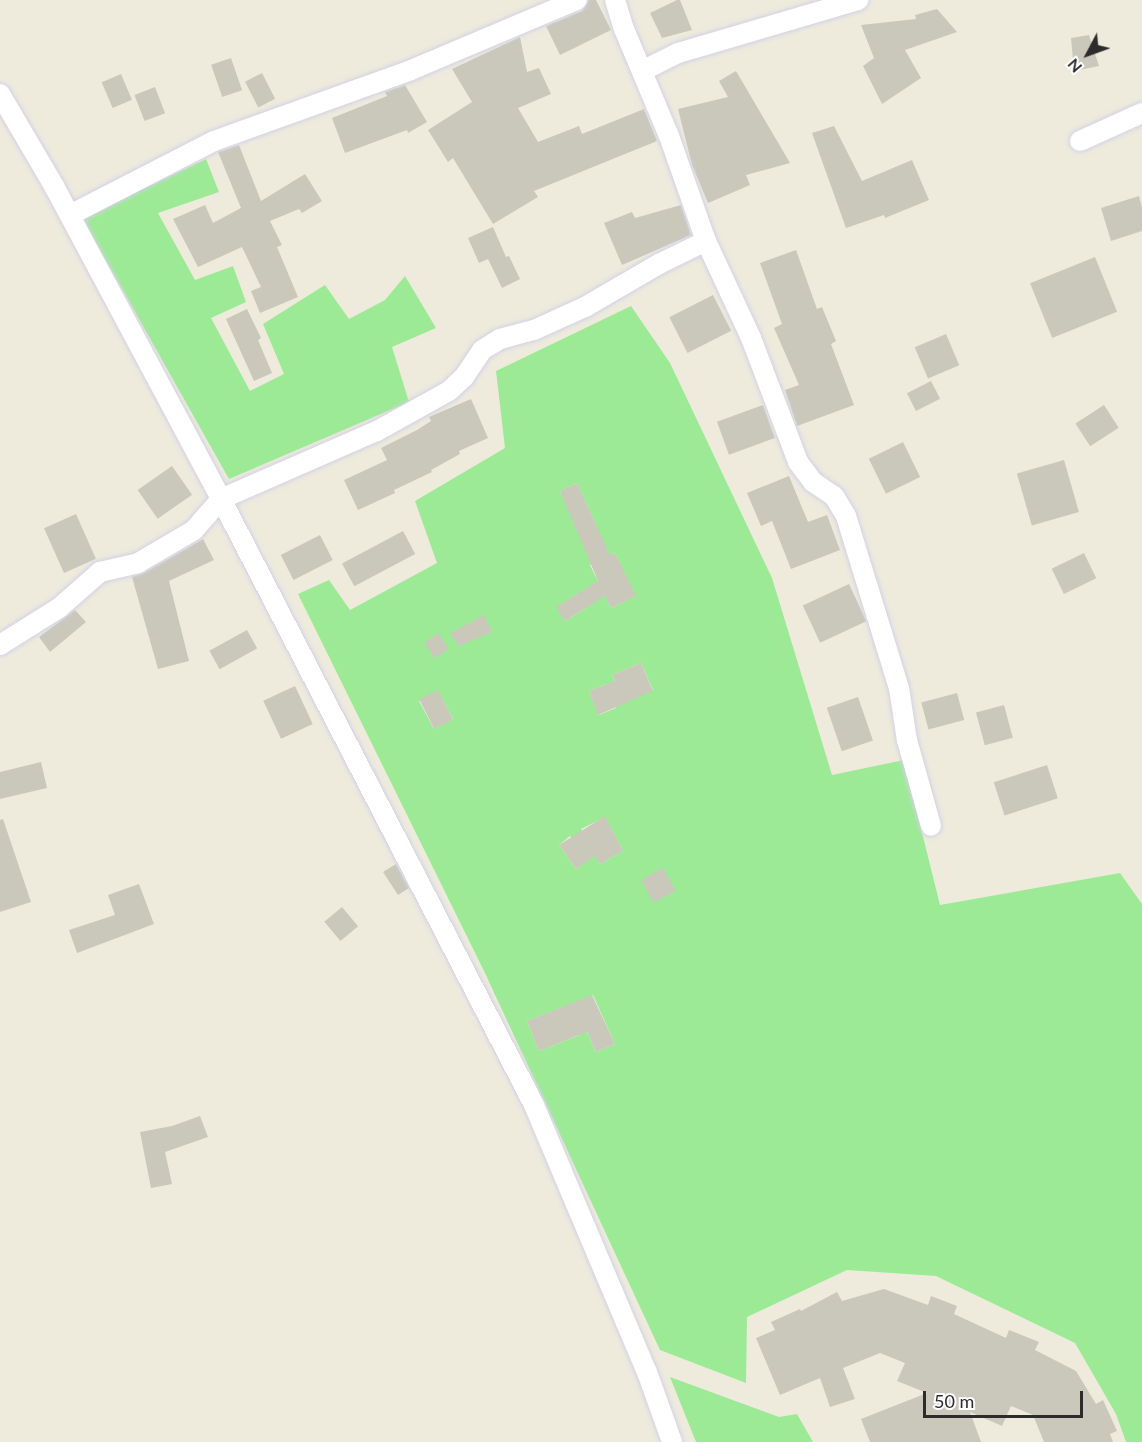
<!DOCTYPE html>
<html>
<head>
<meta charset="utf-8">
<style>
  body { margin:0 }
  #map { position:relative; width:1142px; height:1442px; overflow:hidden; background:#eeebdd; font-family:Lato,sans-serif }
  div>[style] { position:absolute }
  .green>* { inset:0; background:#9cea95 }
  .building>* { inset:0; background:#c9c8bb; transform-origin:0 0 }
  .roads { filter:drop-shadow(0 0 2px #d3d2e5) drop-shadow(0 0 2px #d3d2e5) }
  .street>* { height:20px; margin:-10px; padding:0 10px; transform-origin:10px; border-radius:10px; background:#fff }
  span { translate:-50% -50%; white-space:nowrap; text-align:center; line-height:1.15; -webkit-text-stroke:6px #fff; paint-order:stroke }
  .north { position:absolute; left:1058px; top:24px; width:60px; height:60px; -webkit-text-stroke:4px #fff; paint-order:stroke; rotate:229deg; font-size:16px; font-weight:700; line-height:24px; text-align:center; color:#2c2c2c }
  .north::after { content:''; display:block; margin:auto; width:21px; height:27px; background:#2c2c2c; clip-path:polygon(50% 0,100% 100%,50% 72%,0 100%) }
  .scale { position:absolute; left:923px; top:1391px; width:160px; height:27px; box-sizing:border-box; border:3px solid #2c2c2c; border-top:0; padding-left:8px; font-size:18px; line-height:21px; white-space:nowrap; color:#2c2c2c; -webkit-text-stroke:4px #fff; paint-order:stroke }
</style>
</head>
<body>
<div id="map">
  <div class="green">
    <div style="clip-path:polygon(206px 159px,219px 192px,158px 213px,195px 280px,233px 266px,246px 302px,211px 318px,250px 391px,284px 374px,263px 324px,325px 285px,349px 319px,385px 300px,405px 276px,436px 328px,392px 347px,409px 402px,229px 479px,82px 218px)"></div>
    <div style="clip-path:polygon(evenodd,631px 306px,670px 363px,772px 578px,832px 775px,904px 760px,940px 905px,1120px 873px,1142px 904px,1142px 1442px,1126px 1442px,1116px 1414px,1075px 1343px,936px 1276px,847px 1270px,747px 1317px,746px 1383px,660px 1350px,484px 971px,298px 594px,329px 580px,350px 610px,437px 563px,415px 501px,505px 448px,496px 371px,631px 306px,577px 483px,597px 527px,580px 535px,560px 491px,577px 483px,631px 306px,615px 553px,635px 596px,611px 608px,590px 565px,615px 553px,631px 306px,577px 594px,586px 608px,565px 621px,557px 607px,577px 594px,631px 306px,641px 663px,653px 690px,624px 702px,612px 675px,641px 663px,631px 306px,607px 684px,616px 708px,599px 715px,589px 691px,607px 684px,631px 306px,438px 691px,453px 719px,434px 729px,419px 701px,438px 691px,631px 306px,605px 817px,623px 851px,600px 864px,581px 829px,605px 817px,631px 306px,570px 836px,587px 861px,576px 869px,559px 845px,570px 836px,631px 306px,593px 995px,615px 1044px,596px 1052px,574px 1004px,593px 995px,631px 306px,568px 1005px,580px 1035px,539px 1051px,527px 1021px,568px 1005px)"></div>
    <div style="clip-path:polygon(670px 1377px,779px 1417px,797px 1414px,813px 1442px,696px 1442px)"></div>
  </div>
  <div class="building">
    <div style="clip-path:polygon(589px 0,596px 0,611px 30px,560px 55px,546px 26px,582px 11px)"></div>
    <div style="clip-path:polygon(677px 0,680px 0,692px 30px,662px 38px,650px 13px)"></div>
    <div style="clip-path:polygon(937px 9px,957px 32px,905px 50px,921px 78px,882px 104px,863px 66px,874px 58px,861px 25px,916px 19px,915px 15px)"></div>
    <div style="clip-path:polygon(1089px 35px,1099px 66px,1074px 71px,1071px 38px)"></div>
    <div style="clip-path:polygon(520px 37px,527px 72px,539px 68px,551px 94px,518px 108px,538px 142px,579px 126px,582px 134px,644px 109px,657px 141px,534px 191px,538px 197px,493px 224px,453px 158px,448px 162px,428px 130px,472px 102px,452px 69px)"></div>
    <div style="left:231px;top:58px;width:34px;height:21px;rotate:71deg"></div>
    <div style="clip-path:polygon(736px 71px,790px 163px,746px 175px,750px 185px,708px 203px,692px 165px,678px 109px,728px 97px,719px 81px)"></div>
    <div style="left:262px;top:73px;width:29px;height:19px;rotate:63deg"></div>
    <div style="left:121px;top:74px;width:28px;height:21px;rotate:67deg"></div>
    <div style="clip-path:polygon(405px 85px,427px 122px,408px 133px,407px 130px,345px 153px,332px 118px,387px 96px,385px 92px)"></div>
    <div style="left:155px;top:87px;width:28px;height:22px;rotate:69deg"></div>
    <div style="clip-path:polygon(834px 126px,862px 181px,912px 160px,929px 200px,885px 218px,884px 215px,846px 228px,812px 133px)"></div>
    <div style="clip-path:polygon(239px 145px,261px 201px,305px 174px,322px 201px,302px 213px,299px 209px,270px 221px,282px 245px,277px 247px,298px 297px,260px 313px,251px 291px,261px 287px,242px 247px,198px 267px,173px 219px,205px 205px,213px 223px,241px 208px,218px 152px)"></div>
    <div style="clip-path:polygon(1139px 196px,1142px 208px,1142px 231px,1111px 241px,1101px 208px)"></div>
    <div style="clip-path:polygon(681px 205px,691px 235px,622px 265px,604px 223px,632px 212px,635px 218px)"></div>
    <div style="clip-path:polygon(493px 227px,506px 257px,509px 256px,520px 279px,502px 288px,488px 259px,479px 263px,468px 238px)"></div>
    <div style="clip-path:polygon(796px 250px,817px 309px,822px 307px,836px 341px,831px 344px,854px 405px,797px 426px,785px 390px,799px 385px,774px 328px,782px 324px,760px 263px)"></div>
    <div style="left:1095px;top:257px;width:59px;height:70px;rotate:68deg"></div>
    <div style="left:713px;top:295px;width:40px;height:49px;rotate:63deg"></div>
    <div style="clip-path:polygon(247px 309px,261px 338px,258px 340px,272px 373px,254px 381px,226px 319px)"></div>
    <div style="left:946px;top:334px;width:34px;height:34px;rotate:67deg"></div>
    <div style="left:931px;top:381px;width:20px;height:27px;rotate:63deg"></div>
    <div style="clip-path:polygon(471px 399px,488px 438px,459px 451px,460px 454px,431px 470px,432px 472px,394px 490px,395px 493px,358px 510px,344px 480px,387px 460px,381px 448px,417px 430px,431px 421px,429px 417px)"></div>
    <div style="left:763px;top:405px;width:35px;height:49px;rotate:70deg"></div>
    <div style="left:1104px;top:405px;width:27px;height:34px;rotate:57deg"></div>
    <div style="left:903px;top:442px;width:39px;height:38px;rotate:64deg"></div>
    <div style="left:1064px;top:460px;width:54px;height:49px;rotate:74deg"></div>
    <div style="left:172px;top:466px;width:35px;height:42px;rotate:55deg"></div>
    <div style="clip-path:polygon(789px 476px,808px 522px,827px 515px,840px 550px,791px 569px,772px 521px,761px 526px,747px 493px)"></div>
    <div style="clip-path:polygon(577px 483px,610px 555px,615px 553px,636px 596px,611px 608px,605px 596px,565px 621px,556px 607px,598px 581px,560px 491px)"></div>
    <div style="left:76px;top:514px;width:49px;height:35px;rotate:66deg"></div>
    <div style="left:403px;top:531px;width:26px;height:69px;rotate:62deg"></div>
    <div style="left:320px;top:535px;width:28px;height:44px;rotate:63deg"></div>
    <div style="clip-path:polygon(203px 539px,214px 560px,169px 581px,189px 661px,158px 669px,132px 577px,144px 573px)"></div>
    <div style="left:1084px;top:553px;width:28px;height:36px;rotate:64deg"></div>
    <div style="left:849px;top:584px;width:41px;height:51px;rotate:65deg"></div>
    <div style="clip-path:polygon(75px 610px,86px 622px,50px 652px,39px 637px)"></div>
    <div style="clip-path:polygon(484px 615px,492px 632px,459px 646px,450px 633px)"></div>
    <div style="left:247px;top:630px;width:21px;height:43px;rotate:61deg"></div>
    <div style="left:438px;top:633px;width:19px;height:17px;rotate:55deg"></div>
    <div style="clip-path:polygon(641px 663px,653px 691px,598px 715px,589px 691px,615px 681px,612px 675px)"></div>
    <div style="left:295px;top:686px;width:42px;height:35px;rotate:65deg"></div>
    <div style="left:438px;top:690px;width:33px;height:21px;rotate:63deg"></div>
    <div style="left:957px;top:693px;width:28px;height:37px;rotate:75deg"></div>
    <div style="left:858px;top:697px;width:46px;height:33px;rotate:71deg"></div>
    <div style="left:1004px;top:705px;width:34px;height:29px;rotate:75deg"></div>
    <div style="clip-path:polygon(41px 762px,47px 788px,0 799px,0 772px)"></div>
    <div style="left:1047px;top:765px;width:35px;height:56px;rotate:72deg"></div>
    <div style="clip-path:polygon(605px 816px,623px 851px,600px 864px,595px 856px,576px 869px,559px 845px)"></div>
    <div style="clip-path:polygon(3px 819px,31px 902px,0 912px,0 820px)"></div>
    <div style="clip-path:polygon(396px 864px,409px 888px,398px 895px,383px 872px)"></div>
    <div style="left:663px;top:868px;width:26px;height:25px;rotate:61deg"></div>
    <div style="clip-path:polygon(139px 884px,154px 924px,77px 953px,69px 930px,115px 915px,108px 895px)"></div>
    <div style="left:342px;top:907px;width:25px;height:23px;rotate:50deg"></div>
    <div style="clip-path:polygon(592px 995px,615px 1044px,596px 1052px,587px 1032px,539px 1051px,527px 1021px)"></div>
    <div style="clip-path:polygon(200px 1116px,208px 1137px,165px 1152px,172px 1184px,151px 1188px,140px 1132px,172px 1126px)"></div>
    <div style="clip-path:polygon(884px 1289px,928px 1305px,931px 1296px,957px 1306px,954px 1314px,1006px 1338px,1009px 1330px,1039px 1342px,1035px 1350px,1076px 1371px,1096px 1404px,1103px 1400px,1117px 1431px,1110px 1434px,1113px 1442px,1044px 1442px,1033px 1415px,1011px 1406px,1002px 1426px,970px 1412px,981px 1442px,870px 1442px,861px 1419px,927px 1393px,897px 1381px,905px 1363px,880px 1353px,843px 1368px,855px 1399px,830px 1407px,820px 1378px,780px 1395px,756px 1338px,775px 1330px,771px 1322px,800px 1309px,801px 1311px,837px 1292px,842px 1301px)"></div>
  </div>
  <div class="roads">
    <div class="street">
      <div style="left:615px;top:0;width:30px;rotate:73deg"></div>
      <div style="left:624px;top:29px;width:116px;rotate:67.2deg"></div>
      <div style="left:669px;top:136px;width:111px;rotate:70.6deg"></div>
      <div style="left:706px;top:241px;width:107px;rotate:65.1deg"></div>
      <div style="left:751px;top:338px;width:133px;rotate:69.2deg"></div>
      <div style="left:798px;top:462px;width:25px;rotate:53deg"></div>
      <div style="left:813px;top:482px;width:25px;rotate:34deg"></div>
      <div style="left:834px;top:496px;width:23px;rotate:59deg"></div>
      <div style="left:846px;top:516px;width:180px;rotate:72.9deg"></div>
      <div style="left:899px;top:688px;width:53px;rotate:81.3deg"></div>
      <div style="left:907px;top:740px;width:89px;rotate:74.4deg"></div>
      <div style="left:642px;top:71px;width:40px;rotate:-26.6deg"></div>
      <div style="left:678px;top:53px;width:188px;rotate:-16.4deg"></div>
      <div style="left:0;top:94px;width:107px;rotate:59.6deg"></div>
      <div style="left:54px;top:186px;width:355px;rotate:61.9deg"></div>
      <div style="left:221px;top:499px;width:682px;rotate:62.68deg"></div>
      <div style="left:534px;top:1105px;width:290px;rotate:67.1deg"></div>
      <div style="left:647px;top:1372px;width:74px;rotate:70.3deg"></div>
      <div style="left:1080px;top:141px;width:68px;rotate:-24.3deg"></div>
      <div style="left:70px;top:215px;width:162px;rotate:-27.2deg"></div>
      <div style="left:214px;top:141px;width:209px;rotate:-19.8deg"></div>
      <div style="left:411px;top:70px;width:180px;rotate:-22.9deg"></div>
      <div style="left:0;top:645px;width:70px;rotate:-32.1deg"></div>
      <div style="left:59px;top:608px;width:55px;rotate:-41.3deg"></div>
      <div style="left:100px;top:572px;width:39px;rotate:-13deg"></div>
      <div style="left:138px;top:563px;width:65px;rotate:-30.5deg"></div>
      <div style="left:194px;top:530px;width:41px;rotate:-48.9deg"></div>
      <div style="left:221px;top:499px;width:170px;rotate:-23.6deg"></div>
      <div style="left:377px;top:431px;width:82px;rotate:-29.1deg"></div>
      <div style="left:449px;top:391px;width:21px;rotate:-43deg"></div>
      <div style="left:464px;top:377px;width:32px;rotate:-56deg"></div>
      <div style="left:482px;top:350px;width:21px;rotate:-31deg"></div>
      <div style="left:500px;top:339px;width:35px;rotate:-15deg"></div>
      <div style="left:534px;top:330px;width:56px;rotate:-24.3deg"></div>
      <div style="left:585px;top:307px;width:86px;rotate:-30.2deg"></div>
      <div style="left:659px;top:264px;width:52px;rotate:-26.1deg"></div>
    </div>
  </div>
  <div class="north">N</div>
  <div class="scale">50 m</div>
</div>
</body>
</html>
